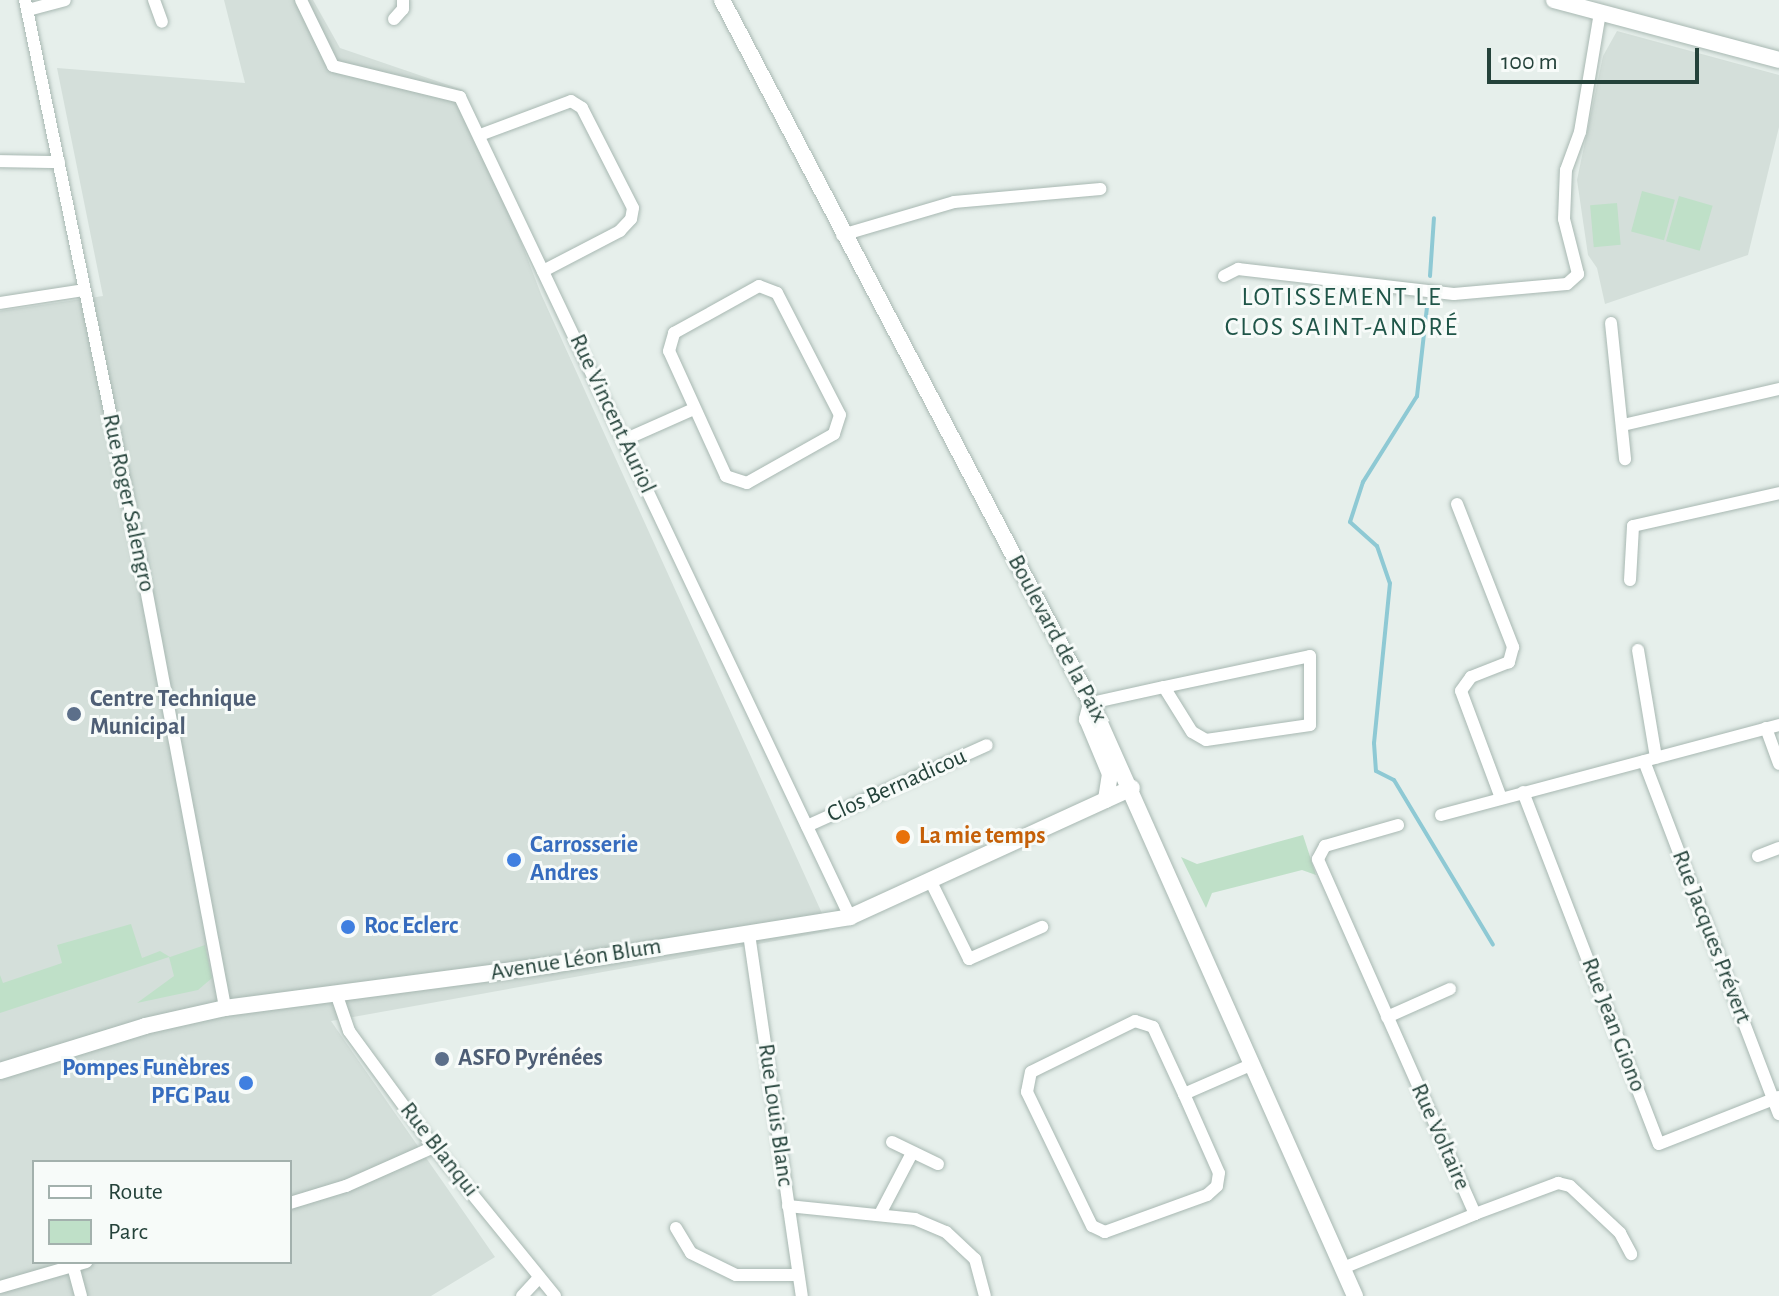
<!DOCTYPE html>
<html>
<head>
<meta charset="utf-8">
<style>
  body { margin:0 }
  #map { position:relative; width:1779px; height:1296px; overflow:hidden; background:#e6efeb; font-family:"Alegreya Sans",sans-serif }
  div>[style] { position:absolute }
  .built>* { inset:0; background:#d4dfda }
  .green>* { inset:0; background:#bfe0c8; transform-origin:0 0 }
  .stream>* { height:4px; margin:-2px; padding:0 2px; transform-origin:2px; border-radius:2px; background:#8ec9d4 }
  .roads { filter:drop-shadow(0 0 2px #a8b8b2) drop-shadow(0 0 2px #a8b8b2) }
  .street>* { height:12px; margin:-6px; padding:0 6px; transform-origin:6px; border-radius:6px; background:#fff }
  .secondary>* { height:16px; margin:-8px; padding:0 8px; transform-origin:8px; border-radius:8px; background:#fff }
  .dots>* { width:22px; height:22px; translate:-50% -50%; box-sizing:border-box; border:4px solid #f7fbf9; border-radius:50% }
  span { translate:-50% -50%; white-space:nowrap; text-align:center; line-height:1.15; -webkit-text-stroke:6px #f7fbf9; paint-order:stroke }
  .street-label { font-size:24px; color:#24423a }
  .service-label { font-size:24px; color:#4e5e75; font-weight:700 }
  .left { translate:0 -50%; text-align:left }
  .food-label { font-size:24px; color:#c56008; font-weight:700 }
  .shop-label { font-size:24px; color:#366cbe; font-weight:700 }
  .right { translate:-100% -50%; text-align:right }
  .neighbourhood-label { font-size:26px; color:#1f5548; letter-spacing:2px }
  .legend { position:absolute; left:32px; top:1160px; width:260px; height:104px; box-sizing:border-box; background:#f7fbf9; border:2px solid #a3b1ad; margin:0; padding:10px 14px; list-style:none; font-size:24px; color:#24423a }
  .legend li { display:flex; align-items:center; gap:16px; height:40px }
  .legend b { width:40px; border:2px solid #a3b1ad }
  .scale { position:absolute; left:1487px; top:48px; width:212px; height:36px; box-sizing:border-box; border:4px solid #24423a; border-top:0; padding-left:10px; font-size:24px; line-height:28px; white-space:nowrap; color:#24423a; -webkit-text-stroke:6px #f7fbf9; paint-order:stroke }
</style>
</head>
<body>
<div id="map">
  <div class="built">
    <div style="clip-path:polygon(evenodd,224px 0,313px 0,340px 48px,463px 90px,541px 294px,830px 931px,331px 1021px,495px 1257px,431px 1296px,0 1296px,0 311px,103px 296px,57px 68px,245px 83px,224px 0,34px 1162px,290px 1162px,290px 1262px,34px 1262px,34px 1162px)"></div>
    <div style="clip-path:polygon(1617px 31px,1779px 75px,1779px 127px,1748px 255px,1605px 304px,1597px 268px,1588px 255px,1577px 180px,1603px 56px)"></div>
  </div>
  <div class="green">
    <div style="left:1642px;top:191px;width:34px;height:42px;rotate:15deg"></div>
    <div style="left:1679px;top:196px;width:35px;height:47px;rotate:16deg"></div>
    <div style="left:1617px;top:203px;width:42px;height:27px;rotate:85deg"></div>
    <div style="clip-path:polygon(1303px 835px,1316px 875px,1302px 870px,1212px 893px,1206px 908px,1181px 857px,1197px 864px)"></div>
    <div style="clip-path:polygon(131px 924px,142px 958px,160px 951px,170px 957px,205px 945px,212px 978px,198px 990px,137px 1003px,174px 976px,169px 957px,0 1013px,0 975px,3px 983px,62px 963px,57px 945px)"></div>
  </div>
  <div class="stream">
    <div style="left:1430px;top:276px;width:58px;rotate:-86.1deg"></div>
    <div style="left:1427px;top:307px;width:90px;rotate:96.4deg"></div>
    <div style="left:1417px;top:396px;width:102px;rotate:122.1deg"></div>
    <div style="left:1363px;top:482px;width:42px;rotate:108deg"></div>
    <div style="left:1350px;top:522px;width:36px;rotate:42deg"></div>
    <div style="left:1377px;top:546px;width:39px;rotate:71deg"></div>
    <div style="left:1390px;top:583px;width:161px;rotate:95.7deg"></div>
    <div style="left:1374px;top:743px;width:28px;rotate:86deg"></div>
    <div style="left:1376px;top:771px;width:20px;rotate:27deg"></div>
    <div style="left:1394px;top:780px;width:192px;rotate:59deg"></div>
  </div>
  <div class="roads">
    <div class="street">
      <div style="left:25px;top:0;width:569px;rotate:78.33deg"></div>
      <div style="left:140px;top:557px;width:459px;rotate:79.3deg"></div>
      <div style="left:154px;top:0;width:23px;rotate:70deg"></div>
      <div style="left:301px;top:0;width:73px;rotate:64.1deg"></div>
      <div style="left:333px;top:66px;width:131px;rotate:13.7deg"></div>
      <div style="left:460px;top:97px;width:908px;rotate:64.56deg"></div>
      <div style="left:28px;top:10px;width:38px;rotate:-15deg"></div>
      <div style="left:394px;top:19px;width:13px;rotate:-48deg"></div>
      <div style="left:403px;top:9px;width:9px;rotate:-90deg"></div>
      <div style="left:480px;top:135px;width:97px;rotate:-20.5deg"></div>
      <div style="left:571px;top:101px;width:13px;rotate:32deg"></div>
      <div style="left:582px;top:108px;width:112px;rotate:63deg"></div>
      <div style="left:633px;top:208px;width:11px;rotate:100deg"></div>
      <div style="left:631px;top:219px;width:16px;rotate:133deg"></div>
      <div style="left:620px;top:231px;width:87px;rotate:152.5deg"></div>
      <div style="left:0;top:161px;width:59px;rotate:1deg"></div>
      <div style="left:842px;top:235px;width:117px;rotate:-16.4deg"></div>
      <div style="left:954px;top:202px;width:147px;rotate:-5.1deg"></div>
      <div style="left:1224px;top:276px;width:16px;rotate:-27deg"></div>
      <div style="left:1238px;top:269px;width:217px;rotate:6.6deg"></div>
      <div style="left:1454px;top:294px;width:113px;rotate:-5.1deg"></div>
      <div style="left:1567px;top:284px;width:15px;rotate:-42deg"></div>
      <div style="left:1578px;top:274px;width:57px;rotate:-104.3deg"></div>
      <div style="left:1564px;top:219px;width:49px;rotate:-87.7deg"></div>
      <div style="left:1566px;top:170px;width:40px;rotate:-69.8deg"></div>
      <div style="left:1580px;top:132px;width:121px;rotate:-80.5deg"></div>
      <div style="left:759px;top:286px;width:19px;rotate:21deg"></div>
      <div style="left:777px;top:293px;width:137px;rotate:62.7deg"></div>
      <div style="left:840px;top:415px;width:20px;rotate:108deg"></div>
      <div style="left:834px;top:434px;width:100px;rotate:150.6deg"></div>
      <div style="left:747px;top:483px;width:22px;rotate:-162deg"></div>
      <div style="left:726px;top:476px;width:137px;rotate:-114.5deg"></div>
      <div style="left:669px;top:351px;width:19px;rotate:-74deg"></div>
      <div style="left:674px;top:333px;width:97px;rotate:-28.9deg"></div>
      <div style="left:0;top:303px;width:85px;rotate:-8.8deg"></div>
      <div style="left:1611px;top:323px;width:137px;rotate:84.1deg"></div>
      <div style="left:1623px;top:425px;width:160px;rotate:-13deg"></div>
      <div style="left:624px;top:440px;width:77px;rotate:-23.9deg"></div>
      <div style="left:1457px;top:504px;width:154px;rotate:68.6deg"></div>
      <div style="left:1513px;top:647px;width:16px;rotate:105deg"></div>
      <div style="left:1509px;top:662px;width:41px;rotate:158.5deg"></div>
      <div style="left:1471px;top:677px;width:17px;rotate:126deg"></div>
      <div style="left:1461px;top:691px;width:114px;rotate:69.5deg"></div>
      <div style="left:1630px;top:580px;width:54px;rotate:-86.8deg"></div>
      <div style="left:1633px;top:526px;width:150px;rotate:-12.7deg"></div>
      <div style="left:1638px;top:650px;width:109px;rotate:80.5deg"></div>
      <div style="left:1091px;top:703px;width:75px;rotate:-12.4deg"></div>
      <div style="left:1164px;top:687px;width:149px;rotate:-12deg"></div>
      <div style="left:1310px;top:656px;width:69px;rotate:90deg"></div>
      <div style="left:1310px;top:725px;width:105px;rotate:171.8deg"></div>
      <div style="left:1206px;top:740px;width:16px;rotate:-150deg"></div>
      <div style="left:1192px;top:732px;width:53px;rotate:-121.9deg"></div>
      <div style="left:1766px;top:728px;width:38px;rotate:70deg"></div>
      <div style="left:1644px;top:761px;width:378px;rotate:69.1deg"></div>
      <div style="left:1523px;top:792px;width:377px;rotate:68.9deg"></div>
      <div style="left:1659px;top:1144px;width:129px;rotate:-21.4deg"></div>
      <div style="left:1441px;top:815px;width:350px;rotate:-14.9deg"></div>
      <div style="left:807px;top:826px;width:197px;rotate:-24.2deg"></div>
      <div style="left:1758px;top:856px;width:22px;rotate:-21deg"></div>
      <div style="left:931px;top:882px;width:86px;rotate:63.7deg"></div>
      <div style="left:969px;top:959px;width:80px;rotate:-23.7deg"></div>
      <div style="left:749px;top:934px;width:366px;rotate:81.7deg"></div>
      <div style="left:337px;top:996px;width:37px;rotate:71deg"></div>
      <div style="left:349px;top:1031px;width:144px;rotate:53.8deg"></div>
      <div style="left:434px;top:1147px;width:192px;rotate:50.9deg"></div>
      <div style="left:1387px;top:1017px;width:69px;rotate:-24deg"></div>
      <div style="left:1184px;top:1094px;width:86px;rotate:66.1deg"></div>
      <div style="left:1219px;top:1173px;width:13px;rotate:99deg"></div>
      <div style="left:1217px;top:1186px;width:13px;rotate:138deg"></div>
      <div style="left:1207px;top:1195px;width:109px;rotate:160.1deg"></div>
      <div style="left:1105px;top:1232px;width:14px;rotate:-155deg"></div>
      <div style="left:1092px;top:1226px;width:149px;rotate:-115.9deg"></div>
      <div style="left:1027px;top:1092px;width:20px;rotate:-79deg"></div>
      <div style="left:1031px;top:1072px;width:116px;rotate:-26.1deg"></div>
      <div style="left:1135px;top:1021px;width:19px;rotate:18deg"></div>
      <div style="left:1153px;top:1027px;width:74px;rotate:65.2deg"></div>
      <div style="left:1184px;top:1094px;width:75px;rotate:-23.5deg"></div>
      <div style="left:892px;top:1142px;width:51px;rotate:25.6deg"></div>
      <div style="left:290px;top:1203px;width:59px;rotate:-16.9deg"></div>
      <div style="left:346px;top:1186px;width:96px;rotate:-23.9deg"></div>
      <div style="left:788px;top:1206px;width:128px;rotate:5.8deg"></div>
      <div style="left:915px;top:1219px;width:34px;rotate:23deg"></div>
      <div style="left:946px;top:1232px;width:40px;rotate:43deg"></div>
      <div style="left:975px;top:1259px;width:38px;rotate:75deg"></div>
      <div style="left:880px;top:1214px;width:69px;rotate:-62.3deg"></div>
      <div style="left:1475px;top:1214px;width:89px;rotate:-20.5deg"></div>
      <div style="left:1558px;top:1183px;width:12px;rotate:14deg"></div>
      <div style="left:1570px;top:1186px;width:69px;rotate:43.2deg"></div>
      <div style="left:1620px;top:1233px;width:24px;rotate:62deg"></div>
      <div style="left:676px;top:1228px;width:29px;rotate:59deg"></div>
      <div style="left:691px;top:1253px;width:50px;rotate:26.1deg"></div>
      <div style="left:736px;top:1275px;width:61px"></div>
      <div style="left:73px;top:1266px;width:31px;rotate:75deg"></div>
      <div style="left:1343px;top:1268px;width:143px;rotate:-22.2deg"></div>
      <div style="left:1475px;top:1214px;width:388px;rotate:-113.9deg"></div>
      <div style="left:1318px;top:859px;width:15px;rotate:-62deg"></div>
      <div style="left:1325px;top:846px;width:76px;rotate:-16deg"></div>
      <div style="left:0;top:1287px;width:90px;rotate:-16.2deg"></div>
      <div style="left:522px;top:1296px;width:25px;rotate:-47deg"></div>
    </div>
    <div class="secondary">
      <div style="left:722px;top:0;width:794px;rotate:62.31deg"></div>
      <div style="left:1091px;top:703px;width:649px;rotate:66deg"></div>
      <div style="left:1554px;top:0;width:233px;rotate:14.9deg"></div>
      <div style="left:1091px;top:704px;width:16px;rotate:105deg"></div>
      <div style="left:1087px;top:719px;width:60px;rotate:67.3deg"></div>
      <div style="left:1110px;top:774px;width:26px;rotate:99deg"></div>
      <div style="left:0;top:1071px;width:152px;rotate:-17.2deg"></div>
      <div style="left:145px;top:1026px;width:82px;rotate:-12.7deg"></div>
      <div style="left:225px;top:1008px;width:329px;rotate:-7.5deg"></div>
      <div style="left:551px;top:965px;width:303px;rotate:-9.1deg"></div>
      <div style="left:850px;top:917px;width:310px;rotate:-24.6deg"></div>
    </div>
  </div>
  <div class="dots">
    <div style="left:74px;top:714px;background:#5c6f8a"></div>
    <div style="left:903px;top:837px;background:#e8710a"></div>
    <div style="left:514px;top:860px;background:#3f7fe0"></div>
    <div style="left:348px;top:927px;background:#3f7fe0"></div>
    <div style="left:442px;top:1059px;background:#5c6f8a"></div>
    <div style="left:246px;top:1083px;background:#3f7fe0"></div>
  </div>
  <div class="street-label">
    <span style="left:612px;top:414px;rotate:65deg">Rue Vincent Auriol</span>
    <span style="left:128px;top:503px;rotate:78deg">Rue Roger Salengro</span>
    <span style="left:1057px;top:639px;rotate:62deg">Boulevard de la Paix</span>
    <span style="left:897px;top:786px;rotate:-24deg">Clos Bernadicou</span>
    <span style="left:1711px;top:937px;rotate:69deg">Rue Jacques Prévert</span>
    <span style="left:576px;top:960px;rotate:-9deg">Avenue Léon Blum</span>
    <span style="left:1613px;top:1025px;rotate:69deg">Rue Jean Giono</span>
    <span style="left:775px;top:1115px;rotate:82deg">Rue Louis Blanc</span>
    <span style="left:1440px;top:1137px;rotate:66deg">Rue Voltaire</span>
    <span style="left:439px;top:1150px;rotate:52deg">Rue Blanqui</span>
  </div>
  <div class="service-label">
    <span class="left" style="left:90px;top:714px">Centre Technique<br>Municipal</span>
    <span class="left" style="left:458px;top:1059px">ASFO Pyrénées</span>
  </div>
  <div class="food-label">
    <span class="left" style="left:919px;top:837px">La mie temps</span>
  </div>
  <div class="shop-label">
    <span class="left" style="left:530px;top:860px">Carrosserie<br>Andres</span>
    <span class="left" style="left:364px;top:927px">Roc Eclerc</span>
    <span class="right" style="left:230px;top:1083px">Pompes Funèbres<br>PFG Pau</span>
  </div>
  <div class="neighbourhood-label">
    <span style="left:1342px;top:313px">LOTISSEMENT LE<br>CLOS SAINT-ANDRÉ</span>
  </div>
  <ul class="legend">
  <li><b style="height:10px;background:#fff"></b>Route</li>
  <li><b style="height:22px;background:#bfe0c8"></b>Parc</li>
  </ul>
  <div class="scale">100 m</div>
</div>
</body>
</html>
